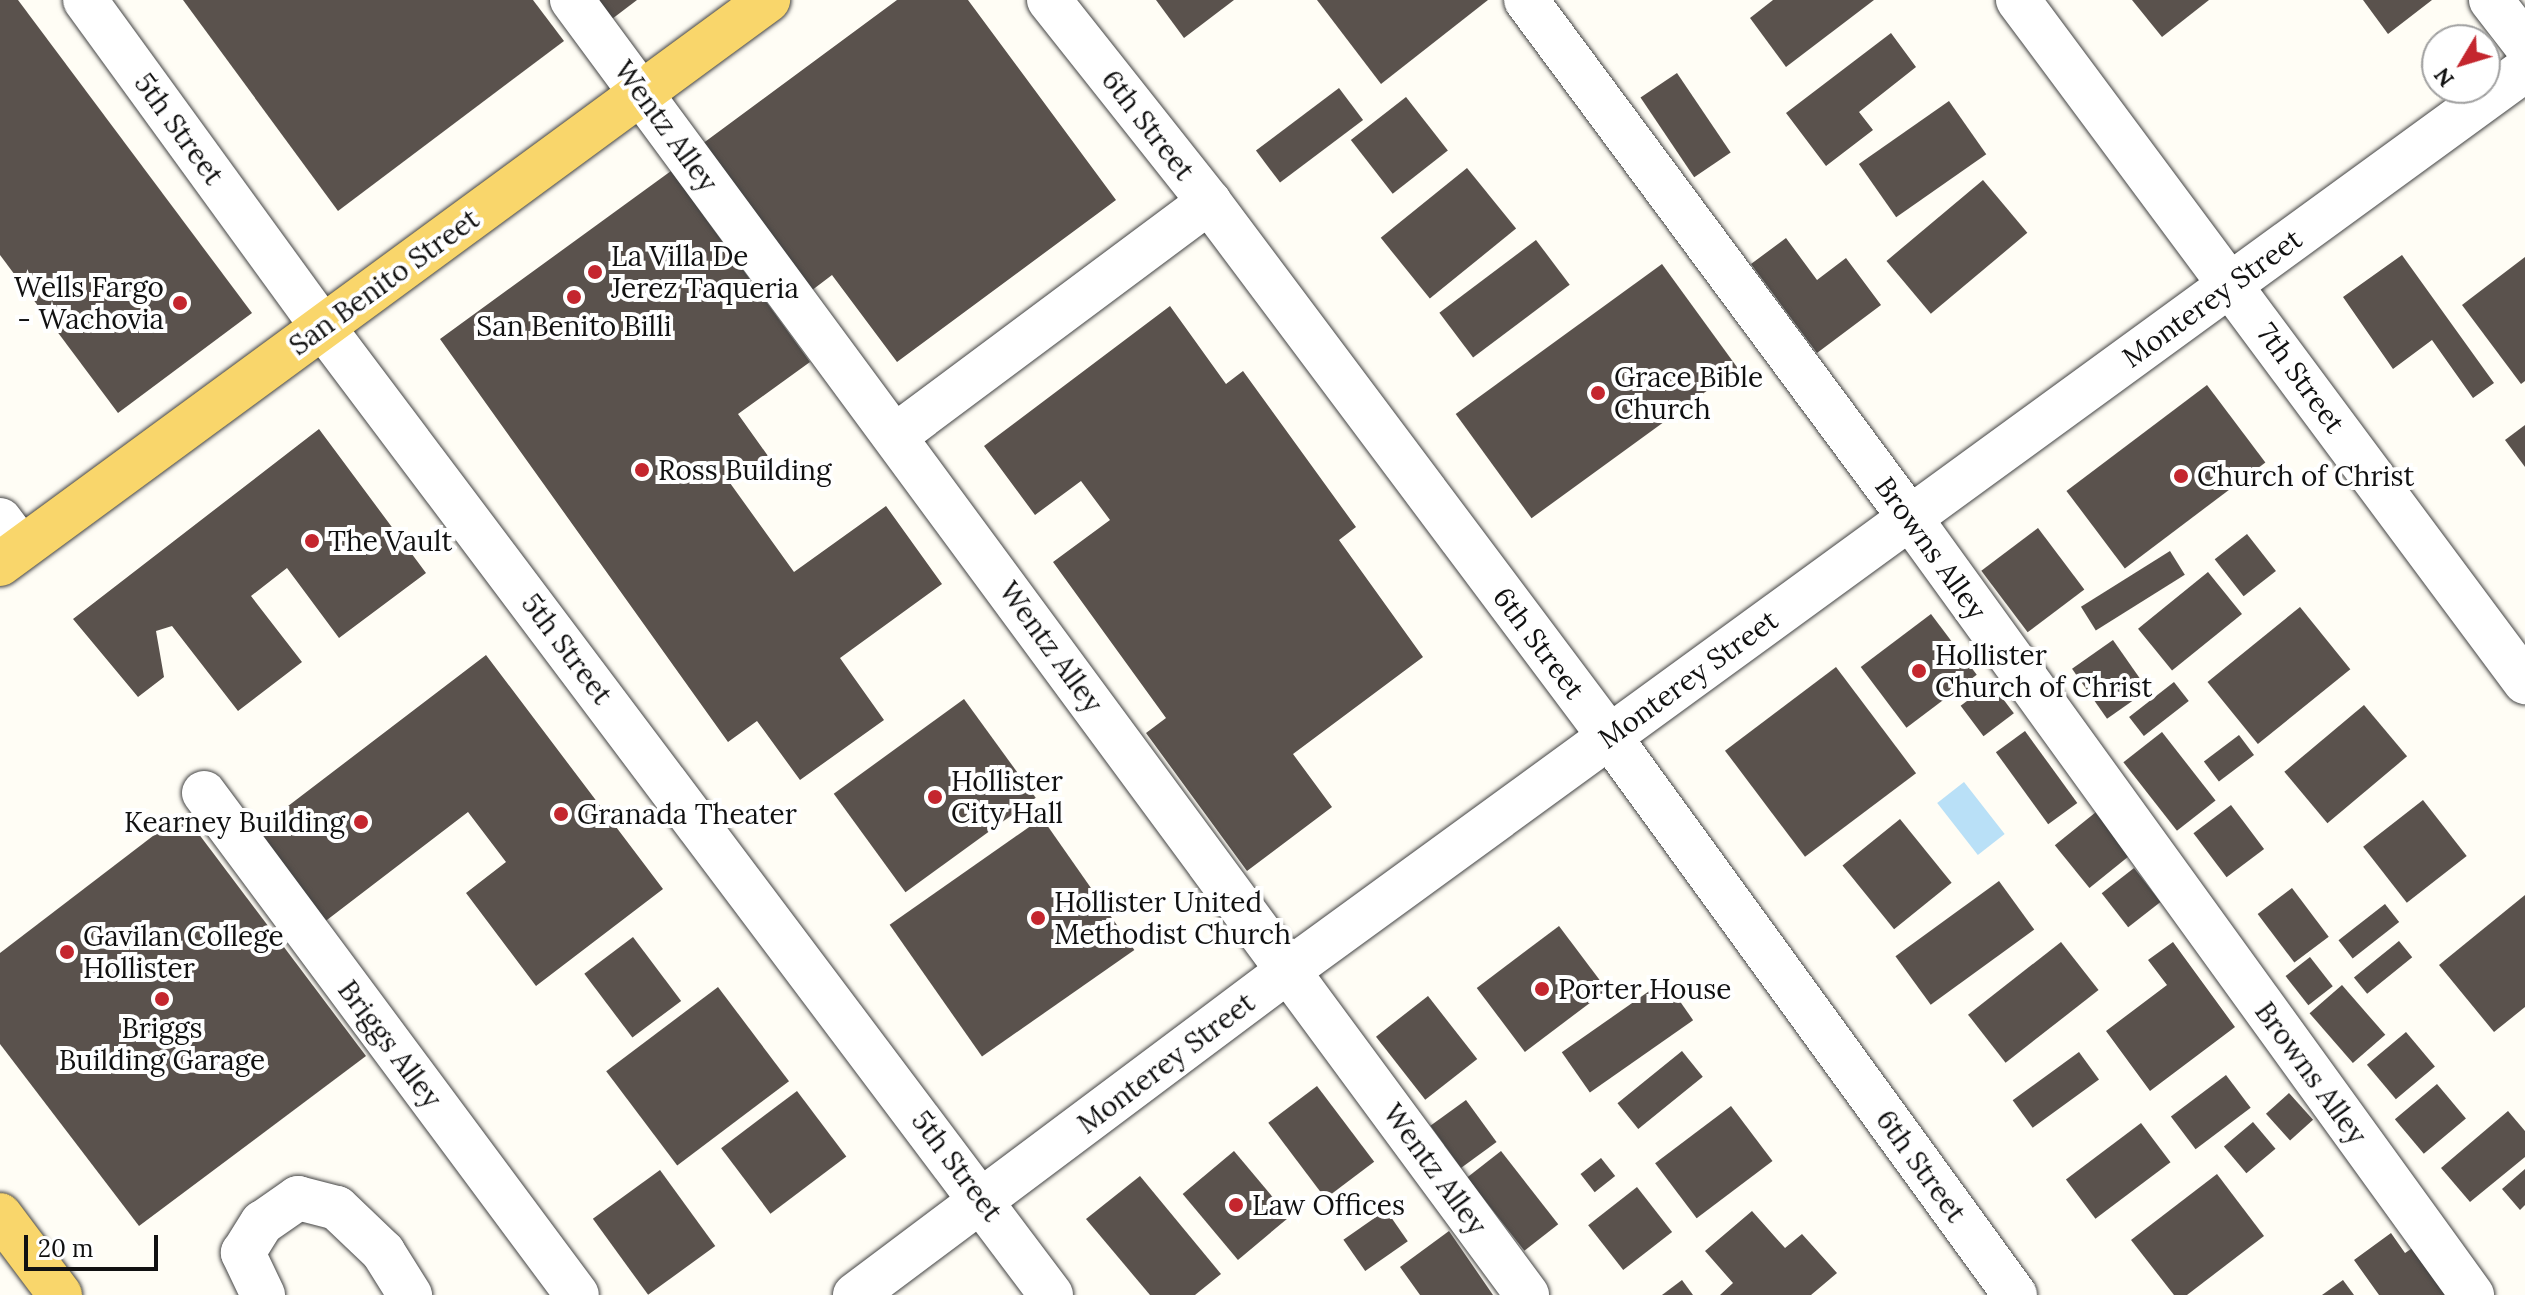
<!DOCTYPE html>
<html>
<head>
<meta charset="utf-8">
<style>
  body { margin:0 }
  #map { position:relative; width:2525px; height:1295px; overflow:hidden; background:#fffdf5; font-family:Lora,serif }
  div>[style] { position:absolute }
  .water>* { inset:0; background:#b9e0f7; transform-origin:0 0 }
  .building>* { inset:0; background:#5a524d; transform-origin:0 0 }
  .roads { filter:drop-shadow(0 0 2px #444) drop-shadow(0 0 2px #444) }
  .minor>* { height:44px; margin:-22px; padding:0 22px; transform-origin:22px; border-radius:22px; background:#fff }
  .major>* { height:44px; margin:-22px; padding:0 22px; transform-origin:22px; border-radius:22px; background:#f9d66b }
  .dots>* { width:22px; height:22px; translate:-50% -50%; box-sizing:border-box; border:4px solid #fff; border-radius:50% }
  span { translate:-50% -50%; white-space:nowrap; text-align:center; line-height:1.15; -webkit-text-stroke:8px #fff; paint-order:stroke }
  .street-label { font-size:28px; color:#111 }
  .poi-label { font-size:28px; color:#111 }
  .left { translate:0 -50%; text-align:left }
  .right { translate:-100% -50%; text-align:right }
  .north { position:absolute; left:2421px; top:24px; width:80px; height:80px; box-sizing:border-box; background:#fff; border:2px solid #a0a0a0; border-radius:50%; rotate:232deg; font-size:22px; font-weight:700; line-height:32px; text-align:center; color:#111 }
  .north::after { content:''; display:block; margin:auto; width:28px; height:36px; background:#c4262e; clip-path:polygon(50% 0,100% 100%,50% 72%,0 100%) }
  .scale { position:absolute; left:24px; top:1235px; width:134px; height:36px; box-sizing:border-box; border:4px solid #111; border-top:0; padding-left:10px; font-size:24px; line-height:28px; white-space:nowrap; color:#111; -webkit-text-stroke:6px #fff; paint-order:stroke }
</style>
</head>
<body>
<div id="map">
  <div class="water">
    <div style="left:1964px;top:782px;width:66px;height:34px;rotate:52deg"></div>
  </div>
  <div class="building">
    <div style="clip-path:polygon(0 0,18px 0,252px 313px,118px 413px,0 255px)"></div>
    <div style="clip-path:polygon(183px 0,533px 0,564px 41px,338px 211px)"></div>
    <div style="clip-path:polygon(592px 0,637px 0,608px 22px)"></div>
    <div style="clip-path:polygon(897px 0,968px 0,1116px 200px,897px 362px,832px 275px,807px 294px,698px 147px)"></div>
    <div style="clip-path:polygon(1156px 0,1234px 0,1184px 38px)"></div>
    <div style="clip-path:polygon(1317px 0,1488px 0,1381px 84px)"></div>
    <div style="clip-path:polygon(1773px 0,1874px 0,1786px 67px,1750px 18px)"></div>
    <div style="clip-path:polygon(2132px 0,2209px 0,2162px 37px)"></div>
    <div style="clip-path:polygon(2363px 0,2432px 0,2388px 34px)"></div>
    <div style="clip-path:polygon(1891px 33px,1916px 67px,1859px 112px,1873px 130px,1826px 166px,1786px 113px)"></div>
    <div style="left:1677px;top:73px;width:96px;height:44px;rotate:56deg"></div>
    <div style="left:1339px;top:88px;width:40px;height:104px;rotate:53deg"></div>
    <div style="left:1406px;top:97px;width:68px;height:70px;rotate:52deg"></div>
    <div style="left:1949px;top:101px;width:65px;height:110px;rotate:55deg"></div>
    <div style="left:1467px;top:168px;width:78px;height:111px;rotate:51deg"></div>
    <div style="clip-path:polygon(671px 171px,810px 362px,738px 414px,768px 456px,730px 483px,794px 572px,886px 506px,942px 584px,840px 658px,884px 720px,800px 780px,757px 721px,728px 742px,440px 339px)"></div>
    <div style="left:1983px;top:180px;width:69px;height:126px;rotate:50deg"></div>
    <div style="clip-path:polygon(1786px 238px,1817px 280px,1846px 258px,1881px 305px,1817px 353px,1751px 264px)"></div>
    <div style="left:1536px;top:240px;width:56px;height:121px;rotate:53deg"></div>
    <div style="clip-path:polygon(2402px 255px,2494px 383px,2473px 398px,2432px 340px,2393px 369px,2343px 297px)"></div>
    <div style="clip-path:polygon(2525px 257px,2525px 381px,2521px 384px,2462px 305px)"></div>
    <div style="left:1662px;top:264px;width:129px;height:255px;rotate:54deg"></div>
    <div style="clip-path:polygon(1170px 306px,1226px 384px,1243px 371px,1356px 527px,1339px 540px,1423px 657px,1293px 754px,1332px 807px,1247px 871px,1146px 733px,1166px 718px,1053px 562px,1110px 520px,1081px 481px,1035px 515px,984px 446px)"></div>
    <div style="left:2207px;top:385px;width:97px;height:176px;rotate:53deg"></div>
    <div style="clip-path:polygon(2525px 425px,2525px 467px,2505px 440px)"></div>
    <div style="clip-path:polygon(319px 429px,426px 573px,339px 638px,287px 568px,251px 596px,302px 662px,238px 711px,172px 626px,156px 631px,164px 677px,138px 697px,73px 619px)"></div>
    <div style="left:2038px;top:528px;width:77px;height:71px;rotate:53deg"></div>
    <div style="left:2247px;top:534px;width:47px;height:41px;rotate:52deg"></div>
    <div style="left:2170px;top:551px;width:28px;height:105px;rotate:58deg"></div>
    <div style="left:2208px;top:572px;width:54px;height:90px;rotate:51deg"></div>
    <div style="left:2300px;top:607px;width:80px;height:119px;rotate:51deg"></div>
    <div style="left:1931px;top:614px;width:76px;height:88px;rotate:53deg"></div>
    <div style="left:2113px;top:640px;width:61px;height:50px;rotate:55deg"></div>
    <div style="clip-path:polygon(486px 655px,663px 889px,536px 986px,466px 893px,506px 862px,468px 812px,323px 923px,254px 832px)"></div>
    <div style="left:1836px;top:667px;width:133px;height:139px;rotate:53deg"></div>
    <div style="left:2174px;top:682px;width:24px;height:57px;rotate:52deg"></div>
    <div style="left:1991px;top:683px;width:38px;height:38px;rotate:53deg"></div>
    <div style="left:964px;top:699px;width:122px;height:161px;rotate:54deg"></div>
    <div style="left:2364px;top:705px;width:67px;height:104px;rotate:50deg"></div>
    <div style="left:2025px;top:731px;width:89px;height:36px;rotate:54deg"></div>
    <div style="left:2162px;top:732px;width:87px;height:49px;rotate:52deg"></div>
    <div style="left:2239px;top:735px;width:25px;height:44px;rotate:53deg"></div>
    <div style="left:2423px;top:800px;width:71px;height:76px;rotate:52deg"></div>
    <div style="left:2231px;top:805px;width:55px;height:47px;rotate:53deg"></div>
    <div style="left:2096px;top:812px;width:55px;height:53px;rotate:51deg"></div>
    <div style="clip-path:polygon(183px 813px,366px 1056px,139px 1226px,0 1044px,0 953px)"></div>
    <div style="left:1042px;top:818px;width:161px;height:186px;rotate:55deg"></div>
    <div style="left:1900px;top:819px;width:82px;height:74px;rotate:51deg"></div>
    <div style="left:2134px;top:868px;width:43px;height:41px;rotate:52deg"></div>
    <div style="left:1999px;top:881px;width:60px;height:128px;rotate:54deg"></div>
    <div style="left:2292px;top:888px;width:61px;height:43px;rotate:53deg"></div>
    <div style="clip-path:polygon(2525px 895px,2525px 1007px,2494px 1032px,2439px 965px)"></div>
    <div style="left:2385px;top:904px;width:23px;height:59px;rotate:52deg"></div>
    <div style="left:1559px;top:926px;width:80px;height:103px;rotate:53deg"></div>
    <div style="left:633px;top:937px;width:80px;height:61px;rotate:53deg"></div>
    <div style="left:2399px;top:941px;width:21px;height:58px;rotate:51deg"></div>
    <div style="left:2061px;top:942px;width:61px;height:118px;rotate:52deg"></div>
    <div style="clip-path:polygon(2173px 942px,2235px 1027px,2150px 1091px,2106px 1031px,2167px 985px,2148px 960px)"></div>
    <div style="left:2310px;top:957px;width:37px;height:31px;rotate:52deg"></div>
    <div style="left:1665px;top:980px;width:49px;height:126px;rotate:55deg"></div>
    <div style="left:2342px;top:985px;width:66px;height:43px;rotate:49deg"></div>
    <div style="left:718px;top:987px;width:118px;height:140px;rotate:53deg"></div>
    <div style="left:1428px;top:996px;width:80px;height:66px;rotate:52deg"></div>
    <div style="left:2406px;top:1032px;width:45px;height:51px;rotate:50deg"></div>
    <div style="left:1682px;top:1051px;width:33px;height:83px;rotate:51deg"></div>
    <div style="left:2079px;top:1052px;width:34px;height:82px;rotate:54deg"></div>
    <div style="left:2226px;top:1075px;width:41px;height:69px;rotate:53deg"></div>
    <div style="left:2437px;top:1084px;width:45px;height:55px;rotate:50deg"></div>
    <div style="left:1317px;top:1086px;width:95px;height:61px;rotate:53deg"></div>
    <div style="left:797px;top:1091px;width:82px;height:95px;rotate:53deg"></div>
    <div style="left:2289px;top:1093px;width:36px;height:31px;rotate:48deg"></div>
    <div style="left:1466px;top:1100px;width:52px;height:44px;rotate:54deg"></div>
    <div style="left:1731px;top:1106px;width:69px;height:95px;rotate:53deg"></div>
    <div style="clip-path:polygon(2508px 1111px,2525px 1131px,2525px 1157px,2470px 1202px,2441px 1168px)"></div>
    <div style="left:2253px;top:1122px;width:35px;height:38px;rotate:50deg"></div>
    <div style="left:2141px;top:1123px;width:49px;height:94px;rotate:53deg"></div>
    <div style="left:1234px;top:1151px;width:86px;height:67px;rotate:50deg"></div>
    <div style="left:1501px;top:1151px;width:93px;height:43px;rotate:52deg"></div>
    <div style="left:1601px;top:1158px;width:23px;height:26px;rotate:52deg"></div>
    <div style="clip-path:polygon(2525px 1169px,2525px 1205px,2520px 1210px,2502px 1189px)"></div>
    <div style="left:660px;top:1170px;width:94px;height:83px;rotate:54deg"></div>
    <div style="clip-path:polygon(2217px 1174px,2264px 1236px,2187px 1295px,2174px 1295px,2131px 1240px)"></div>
    <div style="clip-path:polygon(1140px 1176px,1221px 1274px,1195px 1295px,1150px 1295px,1086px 1219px)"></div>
    <div style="left:1637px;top:1187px;width:57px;height:62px;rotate:52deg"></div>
    <div style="left:1386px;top:1210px;width:38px;height:52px;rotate:55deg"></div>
    <div style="clip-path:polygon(1752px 1211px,1785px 1248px,1802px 1234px,1837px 1273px,1811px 1295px,1720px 1295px,1733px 1283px,1705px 1251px)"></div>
    <div style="clip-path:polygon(1449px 1231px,1493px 1295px,1420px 1295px,1400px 1267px)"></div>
    <div style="clip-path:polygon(2391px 1233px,2405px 1253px,2420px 1243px,2457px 1295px,2379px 1295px,2354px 1260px)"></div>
    <div style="clip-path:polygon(1682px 1280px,1693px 1295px,1662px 1295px)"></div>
    <div style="clip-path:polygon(2343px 1280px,2354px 1295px,2322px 1295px)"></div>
  </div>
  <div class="roads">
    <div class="minor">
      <div style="left:85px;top:0;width:404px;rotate:54deg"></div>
      <div style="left:323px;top:327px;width:1211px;rotate:53.05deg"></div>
      <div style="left:572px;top:0;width:1609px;rotate:53.59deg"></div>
      <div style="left:1049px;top:0;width:258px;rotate:51.6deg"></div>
      <div style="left:1209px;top:202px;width:667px;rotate:53.16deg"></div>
      <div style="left:1609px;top:736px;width:691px;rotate:54.01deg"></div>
      <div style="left:1526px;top:0;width:645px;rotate:53.45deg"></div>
      <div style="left:1910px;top:518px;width:959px;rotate:54.12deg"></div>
      <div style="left:2018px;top:0;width:850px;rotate:53.37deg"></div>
      <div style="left:2491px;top:0;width:56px;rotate:52.3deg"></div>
      <div style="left:895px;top:436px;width:392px;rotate:-36.7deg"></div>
      <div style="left:0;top:520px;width:34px;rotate:53deg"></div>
      <div style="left:204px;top:793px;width:625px;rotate:53.39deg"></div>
      <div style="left:263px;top:1295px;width:47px;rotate:-115.5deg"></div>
      <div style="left:243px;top:1253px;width:36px;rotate:-58deg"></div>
      <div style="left:262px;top:1223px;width:44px;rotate:-34.8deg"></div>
      <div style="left:298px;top:1198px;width:40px;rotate:14.4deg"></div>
      <div style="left:337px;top:1208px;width:64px;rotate:43.7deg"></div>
      <div style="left:383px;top:1252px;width:51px;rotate:57.9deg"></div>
      <div style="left:855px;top:1295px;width:542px;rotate:-36.83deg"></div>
      <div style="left:1289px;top:970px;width:1529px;rotate:-36.06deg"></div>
    </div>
    <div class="major">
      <div style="left:0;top:564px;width:953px;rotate:-36.29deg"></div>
      <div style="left:0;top:1215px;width:100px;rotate:53.1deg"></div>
    </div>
  </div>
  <div class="dots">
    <div style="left:595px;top:272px;background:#c4262e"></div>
    <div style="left:574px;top:297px;background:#c4262e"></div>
    <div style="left:180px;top:303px;background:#c4262e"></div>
    <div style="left:1598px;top:393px;background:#c4262e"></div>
    <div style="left:642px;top:470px;background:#c4262e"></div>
    <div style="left:2181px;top:476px;background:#c4262e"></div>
    <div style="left:312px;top:541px;background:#c4262e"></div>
    <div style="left:1919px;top:671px;background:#c4262e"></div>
    <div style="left:935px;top:797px;background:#c4262e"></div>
    <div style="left:561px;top:814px;background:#c4262e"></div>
    <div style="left:361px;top:822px;background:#c4262e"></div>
    <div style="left:1038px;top:918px;background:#c4262e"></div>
    <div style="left:67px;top:952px;background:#c4262e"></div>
    <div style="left:1542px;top:989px;background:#c4262e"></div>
    <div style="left:162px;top:999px;background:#c4262e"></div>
    <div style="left:1236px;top:1205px;background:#c4262e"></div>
  </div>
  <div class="street-label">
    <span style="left:1148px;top:125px;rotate:52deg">6th Street</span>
    <span style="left:666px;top:126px;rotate:54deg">Wentz Alley</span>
    <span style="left:179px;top:129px;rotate:54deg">5th Street</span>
    <span style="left:384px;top:282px;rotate:-36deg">San Benito Street</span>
    <span style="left:2212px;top:298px;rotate:-36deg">Monterey Street</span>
    <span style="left:2301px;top:378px;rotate:54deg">7th Street</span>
    <span style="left:1931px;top:548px;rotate:54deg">Browns Alley</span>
    <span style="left:1539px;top:643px;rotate:53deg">6th Street</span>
    <span style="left:1051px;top:647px;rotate:54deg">Wentz Alley</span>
    <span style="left:567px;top:649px;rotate:53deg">5th Street</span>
    <span style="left:1688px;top:679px;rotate:-36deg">Monterey Street</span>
    <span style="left:390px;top:1044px;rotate:53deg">Briggs Alley</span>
    <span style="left:1166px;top:1063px;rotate:-37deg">Monterey Street</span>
    <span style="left:2311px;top:1073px;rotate:54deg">Browns Alley</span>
    <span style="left:957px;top:1166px;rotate:53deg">5th Street</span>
    <span style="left:1921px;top:1166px;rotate:54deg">6th Street</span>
    <span style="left:1435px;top:1169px;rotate:54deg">Wentz Alley</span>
  </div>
  <div class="poi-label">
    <span class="left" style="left:611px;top:272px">La Villa De<br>Jerez Taqueria</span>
    <span class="right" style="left:164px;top:303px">Wells Fargo<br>- Wachovia</span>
    <span style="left:574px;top:326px">San Benito Billi</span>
    <span class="left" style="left:1614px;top:393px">Grace Bible<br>Church</span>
    <span class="left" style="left:658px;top:470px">Ross Building</span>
    <span class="left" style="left:2197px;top:476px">Church of Christ</span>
    <span class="left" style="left:328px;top:541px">The Vault</span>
    <span class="left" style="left:1935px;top:671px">Hollister<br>Church of Christ</span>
    <span class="left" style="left:951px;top:797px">Hollister<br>City Hall</span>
    <span class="left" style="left:577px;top:814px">Granada Theater</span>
    <span class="right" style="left:345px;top:822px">Kearney Building</span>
    <span class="left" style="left:1054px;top:918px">Hollister United<br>Methodist Church</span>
    <span class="left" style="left:83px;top:952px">Gavilan College<br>Hollister</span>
    <span class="left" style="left:1558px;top:989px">Porter House</span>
    <span style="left:162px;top:1044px">Briggs<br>Building Garage</span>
    <span class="left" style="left:1252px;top:1205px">Law Offices</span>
  </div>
  <div class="north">N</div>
  <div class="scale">20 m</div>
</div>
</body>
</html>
